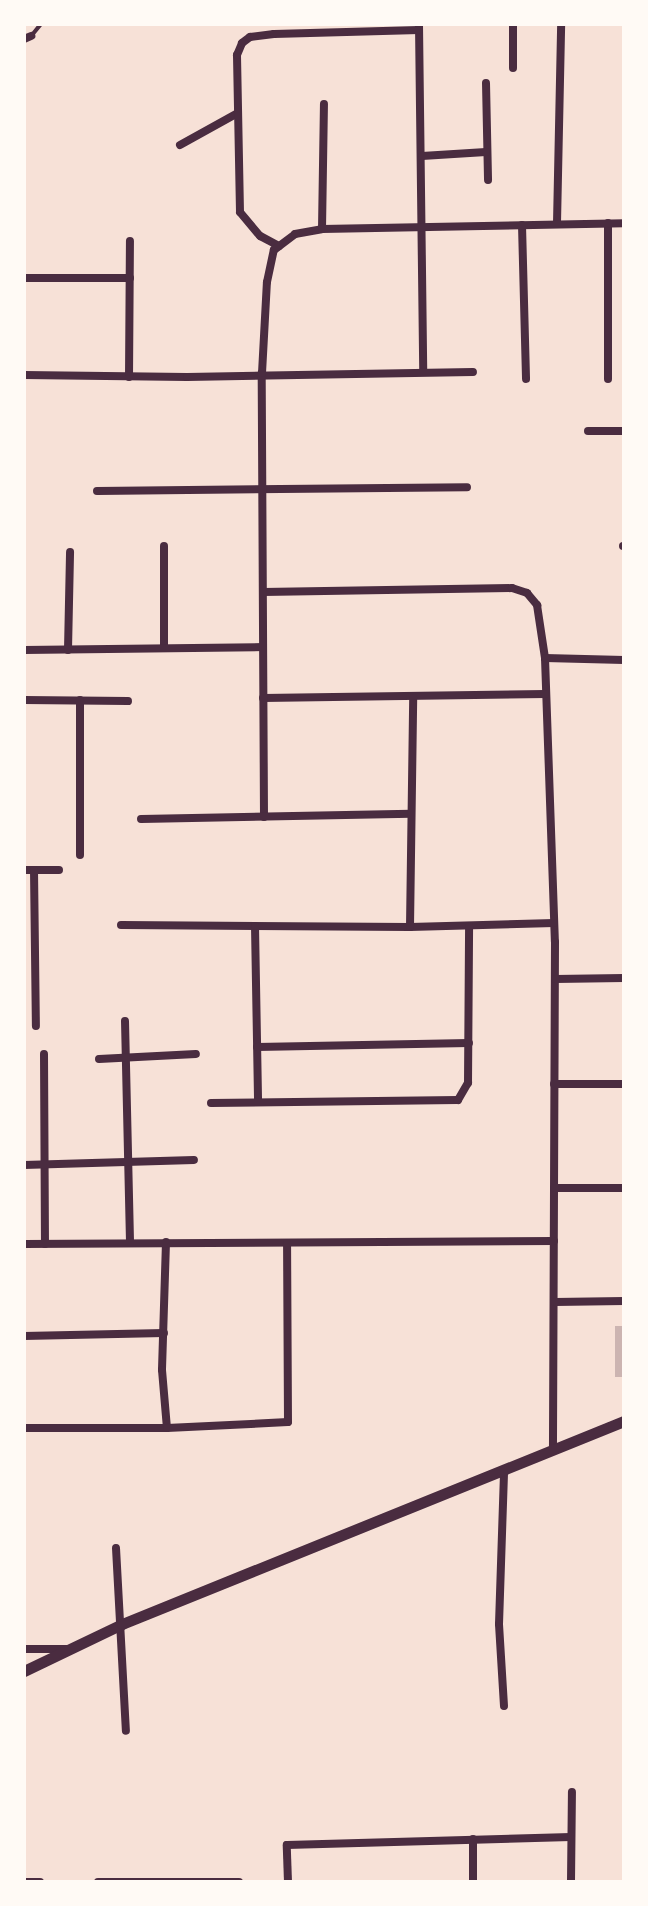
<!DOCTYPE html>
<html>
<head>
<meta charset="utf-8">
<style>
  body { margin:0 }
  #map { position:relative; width:648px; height:1906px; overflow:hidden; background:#f7e1d7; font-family:Literata,serif }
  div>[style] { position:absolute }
  .building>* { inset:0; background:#ccb4b1; transform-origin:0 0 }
  .service>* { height:4px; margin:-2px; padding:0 2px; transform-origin:2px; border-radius:2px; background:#4a2c40 }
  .minor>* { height:8px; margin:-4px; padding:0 4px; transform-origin:4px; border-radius:4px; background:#4a2c40 }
  .tertiary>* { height:11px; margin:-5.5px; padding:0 5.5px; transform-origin:5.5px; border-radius:5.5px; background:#4a2c40 }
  span { translate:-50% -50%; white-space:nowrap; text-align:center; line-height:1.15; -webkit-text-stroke:6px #fffaf5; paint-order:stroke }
  .frame { position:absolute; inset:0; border:26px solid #fffaf5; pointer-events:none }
</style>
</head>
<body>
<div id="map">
  <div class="building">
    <div style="left:615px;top:1326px;width:9px;height:51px"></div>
  </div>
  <div class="service">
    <div style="left:32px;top:35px;width:14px;rotate:-51deg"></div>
  </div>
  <div class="minor">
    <div style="left:513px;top:24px;width:44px;rotate:90deg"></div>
    <div style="left:419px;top:25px;width:347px;rotate:89.3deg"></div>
    <div style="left:24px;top:39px;width:8px;rotate:-23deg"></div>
    <div style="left:486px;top:83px;width:97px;rotate:88.8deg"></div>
    <div style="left:180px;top:145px;width:66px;rotate:-28.9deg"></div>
    <div style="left:422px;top:156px;width:64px;rotate:-3.6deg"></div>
    <div style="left:557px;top:223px;width:199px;rotate:-88.8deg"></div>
    <div style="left:608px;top:223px;width:156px;rotate:90deg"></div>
    <div style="left:522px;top:225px;width:154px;rotate:88.5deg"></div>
    <div style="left:322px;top:229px;width:125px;rotate:-89.1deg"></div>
    <div style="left:279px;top:246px;width:21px;rotate:-152deg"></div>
    <div style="left:260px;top:236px;width:31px;rotate:-130deg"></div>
    <div style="left:240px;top:212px;width:157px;rotate:-91.1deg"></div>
    <div style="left:237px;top:55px;width:13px;rotate:-67deg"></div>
    <div style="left:242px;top:43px;width:10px;rotate:-37deg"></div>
    <div style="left:250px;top:37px;width:24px;rotate:-7deg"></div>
    <div style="left:274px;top:34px;width:145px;rotate:-1.6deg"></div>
    <div style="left:24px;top:278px;width:106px"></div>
    <div style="left:24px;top:375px;width:163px;rotate:0.7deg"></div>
    <div style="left:187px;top:377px;width:286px;rotate:-1deg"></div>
    <div style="left:129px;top:377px;width:136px;rotate:-89.6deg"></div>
    <div style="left:588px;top:431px;width:36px"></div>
    <div style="left:97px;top:491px;width:370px;rotate:-0.6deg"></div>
    <div style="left:164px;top:546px;width:102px;rotate:90deg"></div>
    <div style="left:623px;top:546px;width:1px"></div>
    <div style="left:263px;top:592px;width:249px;rotate:-0.9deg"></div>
    <div style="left:512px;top:588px;width:16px;rotate:18deg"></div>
    <div style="left:527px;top:593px;width:16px;rotate:50deg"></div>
    <div style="left:537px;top:605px;width:54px;rotate:81.4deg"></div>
    <div style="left:545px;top:658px;width:284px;rotate:88deg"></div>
    <div style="left:555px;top:942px;width:505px;rotate:90.23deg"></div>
    <div style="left:24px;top:650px;width:239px;rotate:-0.7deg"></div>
    <div style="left:68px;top:650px;width:98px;rotate:-88.8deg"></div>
    <div style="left:545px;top:658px;width:79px;rotate:1.5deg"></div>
    <div style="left:263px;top:698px;width:282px;rotate:-0.8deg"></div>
    <div style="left:24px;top:700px;width:104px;rotate:0.6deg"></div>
    <div style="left:264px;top:817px;width:444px;rotate:-90.3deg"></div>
    <div style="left:262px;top:373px;width:91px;rotate:-86.9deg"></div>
    <div style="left:267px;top:282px;width:33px;rotate:-78deg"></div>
    <div style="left:274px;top:250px;width:26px;rotate:-37deg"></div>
    <div style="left:295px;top:234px;width:27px;rotate:-10deg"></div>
    <div style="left:322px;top:229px;width:302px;rotate:-1.1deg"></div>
    <div style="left:141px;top:819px;width:270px;rotate:-1.1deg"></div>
    <div style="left:80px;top:855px;width:155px;rotate:-90deg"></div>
    <div style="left:24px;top:870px;width:35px"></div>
    <div style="left:34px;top:870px;width:156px;rotate:89.3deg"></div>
    <div style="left:121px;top:925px;width:289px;rotate:0.4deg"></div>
    <div style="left:410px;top:927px;width:144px;rotate:-1.6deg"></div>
    <div style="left:255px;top:926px;width:176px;rotate:89deg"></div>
    <div style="left:410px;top:927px;width:229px;rotate:-89.2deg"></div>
    <div style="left:555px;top:979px;width:69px;rotate:-0.8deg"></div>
    <div style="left:125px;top:1021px;width:221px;rotate:88.7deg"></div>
    <div style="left:257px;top:1047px;width:212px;rotate:-1.1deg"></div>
    <div style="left:44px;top:1054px;width:190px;rotate:89.7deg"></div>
    <div style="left:99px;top:1059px;width:97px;rotate:-3deg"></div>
    <div style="left:554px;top:1084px;width:70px"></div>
    <div style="left:211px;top:1103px;width:247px;rotate:-0.7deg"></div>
    <div style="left:458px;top:1100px;width:20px;rotate:-60deg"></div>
    <div style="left:468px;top:1083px;width:157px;rotate:-89.6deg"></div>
    <div style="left:24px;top:1165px;width:170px;rotate:-1.7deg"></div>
    <div style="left:554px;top:1188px;width:70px"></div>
    <div style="left:166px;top:1242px;width:128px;rotate:91.8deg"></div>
    <div style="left:162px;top:1370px;width:58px;rotate:85.1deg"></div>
    <div style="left:24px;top:1244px;width:530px;rotate:-0.32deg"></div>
    <div style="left:555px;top:1302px;width:69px;rotate:-0.8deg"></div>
    <div style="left:24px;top:1336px;width:140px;rotate:-1.2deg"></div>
    <div style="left:24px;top:1428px;width:143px"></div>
    <div style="left:167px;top:1428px;width:121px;rotate:-2.8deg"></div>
    <div style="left:288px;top:1422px;width:179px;rotate:-90.3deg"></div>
    <div style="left:116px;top:1548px;width:183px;rotate:86.9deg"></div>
    <div style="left:24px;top:1649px;width:43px"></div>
    <div style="left:504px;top:1706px;width:82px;rotate:-93.5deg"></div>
    <div style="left:499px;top:1624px;width:153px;rotate:-88.1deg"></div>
    <div style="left:24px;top:1882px;width:16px"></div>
    <div style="left:98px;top:1882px;width:141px"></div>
    <div style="left:288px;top:1882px;width:37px;rotate:-92deg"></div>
    <div style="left:287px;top:1845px;width:284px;rotate:-1.6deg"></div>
    <div style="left:473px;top:1882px;width:43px;rotate:-90deg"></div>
    <div style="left:571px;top:1882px;width:90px;rotate:-89.4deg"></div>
  </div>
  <div class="tertiary">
    <div style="left:24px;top:1671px;width:109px;rotate:-25.6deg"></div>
    <div style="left:122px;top:1624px;width:541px;rotate:-22.02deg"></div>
  </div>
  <div class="frame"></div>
</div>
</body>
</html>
